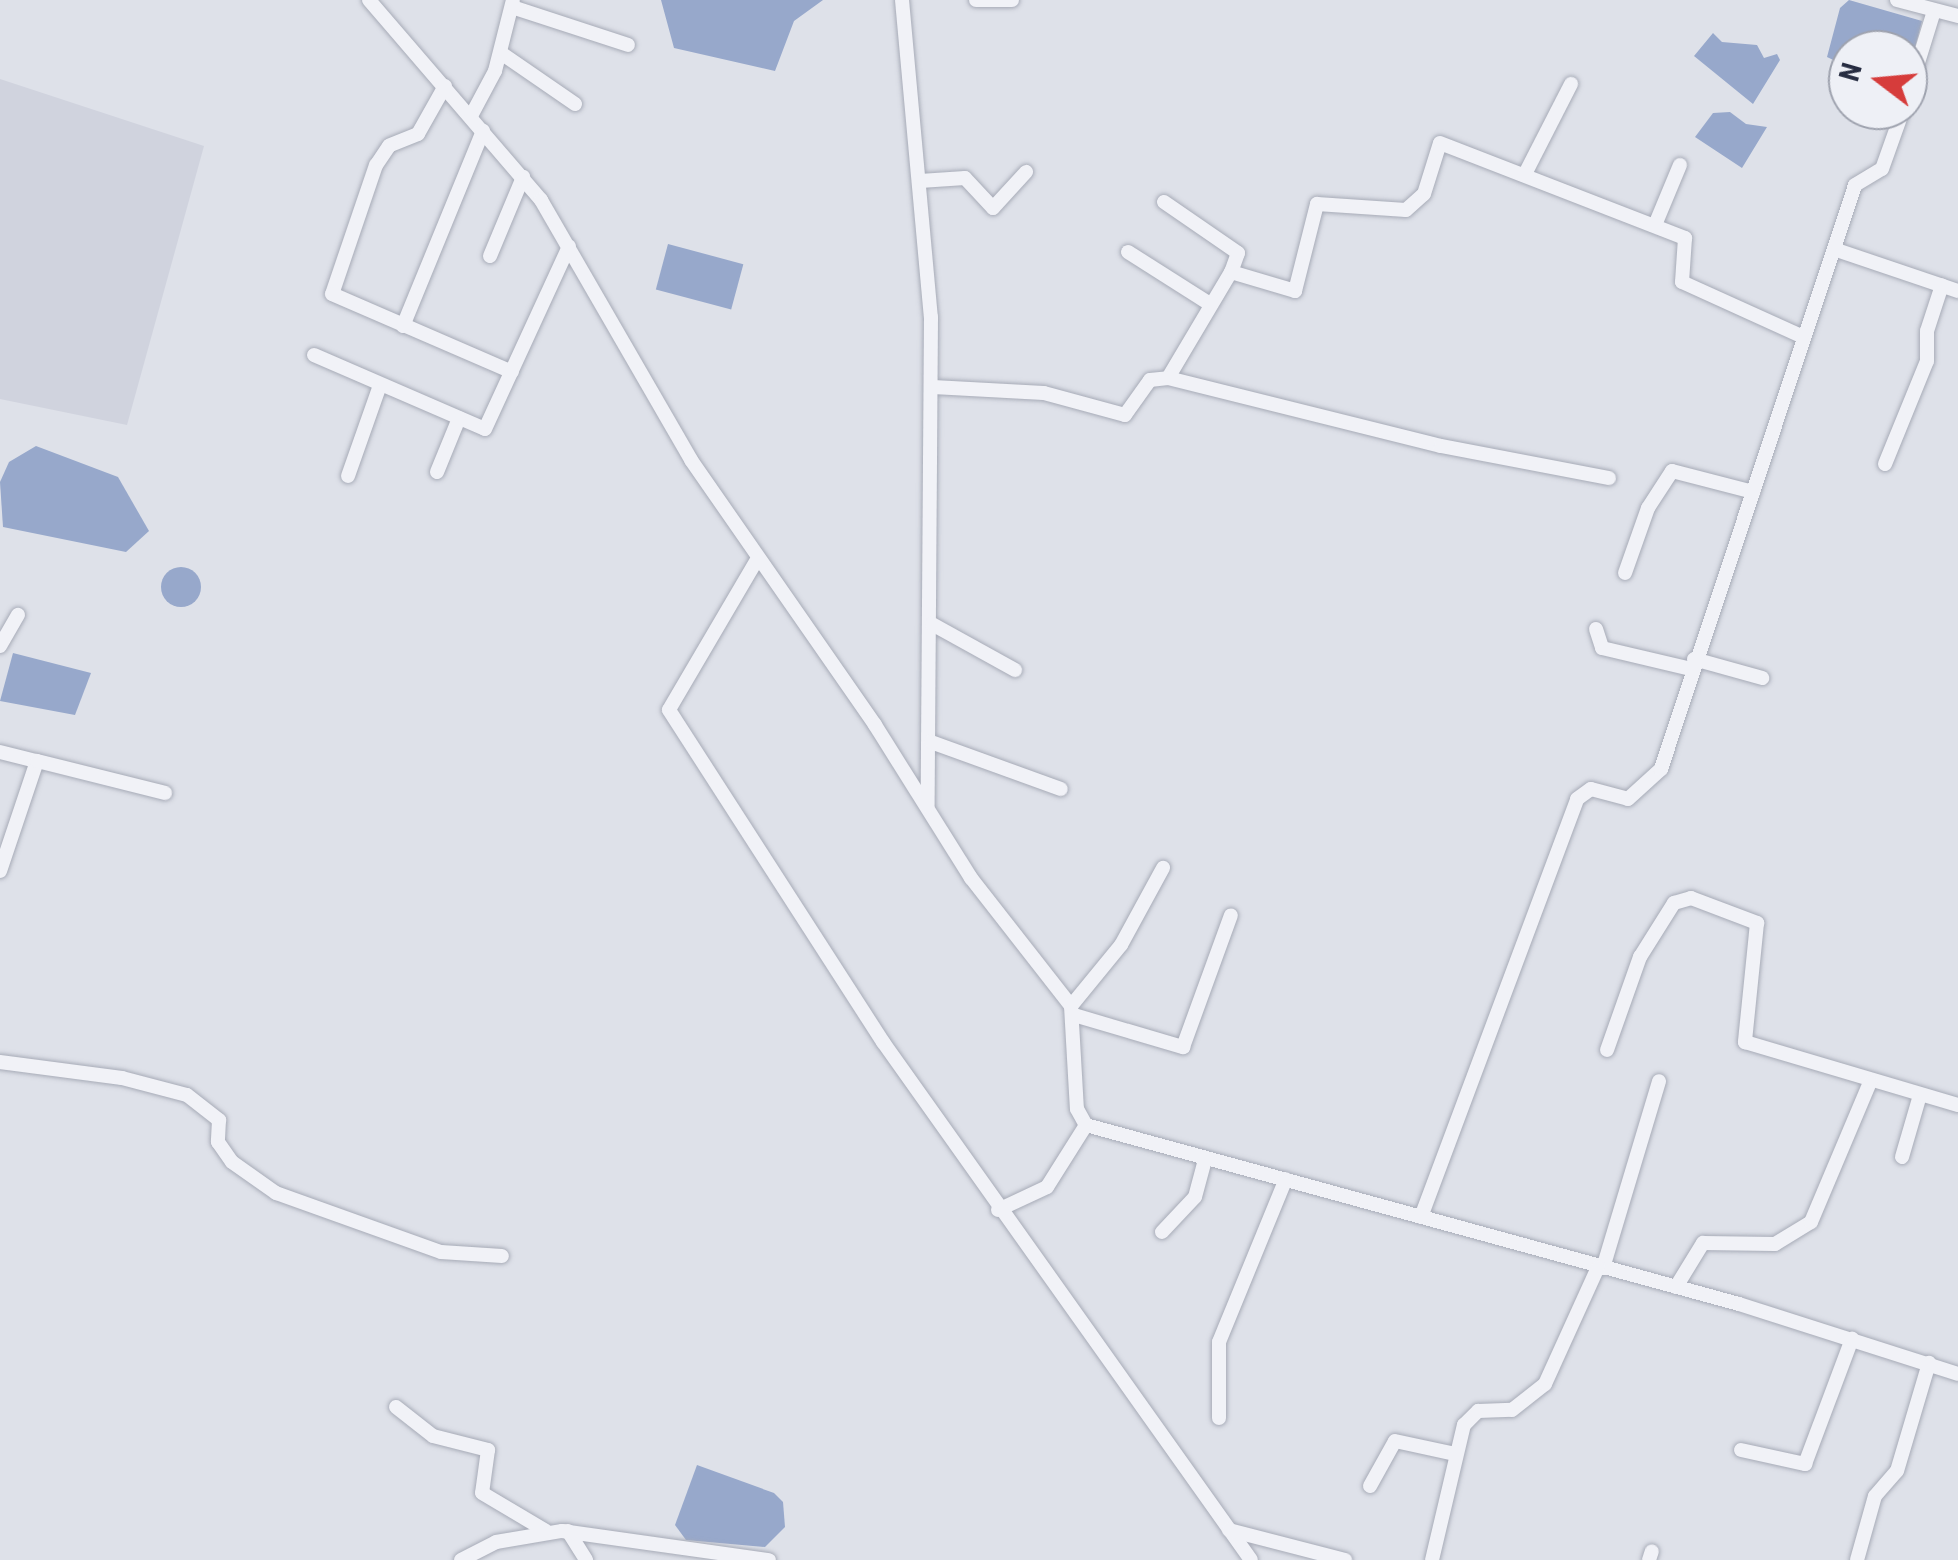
<!DOCTYPE html>
<html>
<head>
<meta charset="utf-8">
<style>
  body { margin:0 }
  #map { position:relative; width:1958px; height:1560px; overflow:hidden; background:#dee1e9; font-family:"Roboto Condensed",sans-serif }
  div>[style] { position:absolute }
  .built>* { inset:0; background:#d0d3de }
  .water>* { inset:0; background:#97a8cb; transform-origin:0 0 }
  .round { border-radius:50% }
  .roads { filter:drop-shadow(0 0 2px #a7abb7) drop-shadow(0 0 2px #a7abb7) }
  .minor>* { height:14px; margin:-7px; padding:0 7px; transform-origin:7px; border-radius:7px; background:#f1f2f7 }
  span { translate:-50% -50%; white-space:nowrap; text-align:center; line-height:1.15; -webkit-text-stroke:10px #eef0f6; paint-order:stroke }
  .north { position:absolute; left:1828px; top:30px; width:100px; height:100px; box-sizing:border-box; background:#eef0f6; border:2px solid #9ea2ae; border-radius:50%; rotate:286deg; font-size:28px; font-weight:700; line-height:40px; text-align:center; color:#262c41 }
  .north::after { content:''; display:block; margin:auto; width:35px; height:45px; background:#d63c3b; clip-path:polygon(50% 0,100% 100%,50% 72%,0 100%) }
</style>
</head>
<body>
<div id="map">
  <div class="built">
    <div style="clip-path:polygon(0 79px,204px 146px,127px 425px,0 399px)"></div>
  </div>
  <div class="water">
    <div style="clip-path:polygon(661px 0,823px 0,794px 21px,775px 71px,674px 48px)"></div>
    <div style="clip-path:polygon(1849px 0,1922px 21px,1908px 74px,1908px 50px,1848px 50px,1848px 67px,1827px 57px,1840px 8px)"></div>
    <div style="clip-path:polygon(1713px 33px,1722px 42px,1757px 45px,1764px 58px,1777px 54px,1780px 60px,1753px 104px,1694px 56px)"></div>
    <div style="clip-path:polygon(1730px 112px,1746px 124px,1767px 127px,1742px 168px,1695px 137px,1713px 113px)"></div>
    <div style="left:668px;top:244px;width:78px;height:47px;rotate:15deg"></div>
    <div style="clip-path:polygon(36px 446px,118px 477px,149px 531px,126px 552px,3px 527px,0 482px,9px 462px)"></div>
    <div class="round" style="left:161px;top:567px;width:40px;height:40px"></div>
    <div style="clip-path:polygon(13px 653px,91px 673px,75px 715px,0 701px)"></div>
    <div style="clip-path:polygon(697px 1465px,774px 1493px,783px 1502px,785px 1527px,765px 1547px,686px 1540px,675px 1525px)"></div>
  </div>
  <div class="roads">
    <div class="minor">
      <div style="left:369px;top:0;width:264px;rotate:49.3deg"></div>
      <div style="left:541px;top:200px;width:300px;rotate:60deg"></div>
      <div style="left:691px;top:460px;width:323px;rotate:55.2deg"></div>
      <div style="left:875px;top:725px;width:181px;rotate:57.9deg"></div>
      <div style="left:971px;top:878px;width:162px;rotate:52deg"></div>
      <div style="left:1071px;top:1006px;width:103px;rotate:86.7deg"></div>
      <div style="left:1077px;top:1109px;width:18px;rotate:61deg"></div>
      <div style="left:1086px;top:1125px;width:677px;rotate:15.33deg"></div>
      <div style="left:1739px;top:1304px;width:230px;rotate:17.7deg"></div>
      <div style="left:902px;top:0;width:318px;rotate:84.8deg"></div>
      <div style="left:931px;top:317px;width:489px;rotate:90.4deg"></div>
      <div style="left:976px;top:0;width:36px"></div>
      <div style="left:1897px;top:0;width:63px;rotate:14.7deg"></div>
      <div style="left:512px;top:7px;width:122px;rotate:18.1deg"></div>
      <div style="left:501px;top:53px;width:90px;rotate:34.6deg"></div>
      <div style="left:445px;top:86px;width:55px;rotate:119.4deg"></div>
      <div style="left:418px;top:134px;width:31px;rotate:158deg"></div>
      <div style="left:389px;top:146px;width:23px;rotate:124deg"></div>
      <div style="left:376px;top:165px;width:136px;rotate:108.8deg"></div>
      <div style="left:332px;top:294px;width:196px;rotate:23.4deg"></div>
      <div style="left:1908px;top:95px;width:88px;rotate:-72.8deg"></div>
      <div style="left:471px;top:116px;width:51px;rotate:-61.9deg"></div>
      <div style="left:495px;top:71px;width:73px;rotate:-75.8deg"></div>
      <div style="left:1526px;top:172px;width:99px;rotate:-62.9deg"></div>
      <div style="left:920px;top:181px;width:45px;rotate:-3.8deg"></div>
      <div style="left:965px;top:178px;width:41px;rotate:47deg"></div>
      <div style="left:993px;top:208px;width:49px;rotate:-47.5deg"></div>
      <div style="left:1164px;top:202px;width:90px;rotate:34.6deg"></div>
      <div style="left:1238px;top:253px;width:20px;rotate:110deg"></div>
      <div style="left:1655px;top:225px;width:65px;rotate:-67.4deg"></div>
      <div style="left:1837px;top:250px;width:128px;rotate:18.7deg"></div>
      <div style="left:1128px;top:252px;width:97px;rotate:32.4deg"></div>
      <div style="left:490px;top:256px;width:86px;rotate:-67.3deg"></div>
      <div style="left:403px;top:326px;width:211px;rotate:-67.7deg"></div>
      <div style="left:314px;top:355px;width:186px;rotate:23.4deg"></div>
      <div style="left:485px;top:429px;width:201px;rotate:-65.3deg"></div>
      <div style="left:1168px;top:378px;width:123px;rotate:-59.3deg"></div>
      <div style="left:1231px;top:272px;width:67px;rotate:16.5deg"></div>
      <div style="left:1295px;top:291px;width:90px;rotate:-75.8deg"></div>
      <div style="left:1317px;top:204px;width:89px;rotate:3.9deg"></div>
      <div style="left:1406px;top:210px;width:24px;rotate:-42deg"></div>
      <div style="left:1424px;top:194px;width:53px;rotate:-72.6deg"></div>
      <div style="left:1440px;top:143px;width:263px;rotate:21.2deg"></div>
      <div style="left:1685px;top:238px;width:44px;rotate:93.9deg"></div>
      <div style="left:1682px;top:282px;width:133px;rotate:24.4deg"></div>
      <div style="left:933px;top:387px;width:111px;rotate:3.1deg"></div>
      <div style="left:1044px;top:393px;width:84px;rotate:15.2deg"></div>
      <div style="left:1125px;top:415px;width:43px;rotate:-54.5deg"></div>
      <div style="left:1150px;top:380px;width:18px;rotate:-6deg"></div>
      <div style="left:1168px;top:378px;width:281px;rotate:14deg"></div>
      <div style="left:1441px;top:446px;width:171px;rotate:10.8deg"></div>
      <div style="left:1885px;top:464px;width:111px;rotate:-67.8deg"></div>
      <div style="left:1927px;top:361px;width:30px;rotate:-90deg"></div>
      <div style="left:1927px;top:331px;width:48px;rotate:-71.9deg"></div>
      <div style="left:437px;top:472px;width:58px;rotate:-67.8deg"></div>
      <div style="left:348px;top:476px;width:96px;rotate:-70.6deg"></div>
      <div style="left:758px;top:558px;width:176px;rotate:120.4deg"></div>
      <div style="left:669px;top:710px;width:395px;rotate:57.2deg"></div>
      <div style="left:883px;top:1042px;width:635px;rotate:54.61deg"></div>
      <div style="left:1625px;top:573px;width:69px;rotate:-70.5deg"></div>
      <div style="left:1648px;top:508px;width:44px;rotate:-57deg"></div>
      <div style="left:1672px;top:471px;width:84px;rotate:14.5deg"></div>
      <div style="left:932px;top:624px;width:95px;rotate:29deg"></div>
      <div style="left:1596px;top:629px;width:20px;rotate:72deg"></div>
      <div style="left:1602px;top:648px;width:91px;rotate:13.3deg"></div>
      <div style="left:0;top:646px;width:36px;rotate:-60deg"></div>
      <div style="left:1694px;top:659px;width:71px;rotate:15.6deg"></div>
      <div style="left:931px;top:742px;width:138px;rotate:19.9deg"></div>
      <div style="left:0;top:752px;width:38px;rotate:14deg"></div>
      <div style="left:0;top:871px;width:116px;rotate:-71.4deg"></div>
      <div style="left:37px;top:761px;width:132px;rotate:14deg"></div>
      <div style="left:1071px;top:1006px;width:79px;rotate:-50.7deg"></div>
      <div style="left:1121px;top:945px;width:88px;rotate:-61.4deg"></div>
      <div style="left:1074px;top:1015px;width:114px;rotate:16.4deg"></div>
      <div style="left:1183px;top:1047px;width:140px;rotate:-70deg"></div>
      <div style="left:1607px;top:1050px;width:99px;rotate:-70.5deg"></div>
      <div style="left:1640px;top:957px;width:64px;rotate:-57.8deg"></div>
      <div style="left:1674px;top:903px;width:18px;rotate:-16deg"></div>
      <div style="left:1691px;top:898px;width:71px;rotate:20.7deg"></div>
      <div style="left:1757px;top:923px;width:120px;rotate:95.8deg"></div>
      <div style="left:1745px;top:1042px;width:222px;rotate:16.5deg"></div>
      <div style="left:0;top:1062px;width:123px;rotate:7.5deg"></div>
      <div style="left:122px;top:1078px;width:67px;rotate:14.7deg"></div>
      <div style="left:187px;top:1095px;width:41px;rotate:38deg"></div>
      <div style="left:219px;top:1120px;width:22px;rotate:93deg"></div>
      <div style="left:218px;top:1142px;width:24px;rotate:55deg"></div>
      <div style="left:232px;top:1162px;width:54px;rotate:35.2deg"></div>
      <div style="left:276px;top:1193px;width:175px;rotate:19.7deg"></div>
      <div style="left:441px;top:1252px;width:61px;rotate:3.8deg"></div>
      <div style="left:1902px;top:1157px;width:65px;rotate:-73.8deg"></div>
      <div style="left:998px;top:1210px;width:54px;rotate:-25.1deg"></div>
      <div style="left:1047px;top:1187px;width:73px;rotate:-57.8deg"></div>
      <div style="left:1421px;top:1217px;width:446px;rotate:-69.5deg"></div>
      <div style="left:1577px;top:799px;width:17px;rotate:-36deg"></div>
      <div style="left:1591px;top:789px;width:38px;rotate:15deg"></div>
      <div style="left:1628px;top:799px;width:45px;rotate:-42.3deg"></div>
      <div style="left:1661px;top:769px;width:615px;rotate:-71.62deg"></div>
      <div style="left:1855px;top:185px;width:31px;rotate:-31deg"></div>
      <div style="left:1882px;top:169px;width:63px;rotate:-70.4deg"></div>
      <div style="left:1162px;top:1232px;width:48px;rotate:-46.7deg"></div>
      <div style="left:1195px;top:1197px;width:39px;rotate:-75deg"></div>
      <div style="left:1603px;top:1268px;width:195px;rotate:-73.3deg"></div>
      <div style="left:1676px;top:1287px;width:52px;rotate:-58.5deg"></div>
      <div style="left:1703px;top:1243px;width:72px;rotate:0.8deg"></div>
      <div style="left:1775px;top:1244px;width:42px;rotate:-31.4deg"></div>
      <div style="left:1811px;top:1222px;width:152px;rotate:-67.1deg"></div>
      <div style="left:396px;top:1407px;width:47px;rotate:38.1deg"></div>
      <div style="left:433px;top:1436px;width:57px;rotate:14.3deg"></div>
      <div style="left:488px;top:1450px;width:43px;rotate:97.9deg"></div>
      <div style="left:482px;top:1493px;width:74px;rotate:30.7deg"></div>
      <div style="left:1219px;top:1418px;width:76px;rotate:-90deg"></div>
      <div style="left:1219px;top:1342px;width:176px;rotate:-67.7deg"></div>
      <div style="left:1741px;top:1450px;width:66px;rotate:12.3deg"></div>
      <div style="left:1805px;top:1464px;width:134px;rotate:-69.4deg"></div>
      <div style="left:1370px;top:1486px;width:51px;rotate:-60.9deg"></div>
      <div style="left:1395px;top:1441px;width:61px;rotate:12.2deg"></div>
      <div style="left:1229px;top:1530px;width:120px;rotate:14.5deg"></div>
      <div style="left:568px;top:1531px;width:34px;rotate:58deg"></div>
      <div style="left:461px;top:1560px;width:39px;rotate:-27deg"></div>
      <div style="left:496px;top:1542px;width:67px;rotate:-9.5deg"></div>
      <div style="left:562px;top:1531px;width:209px;rotate:8deg"></div>
      <div style="left:1432px;top:1560px;width:139px;rotate:-76.7deg"></div>
      <div style="left:1464px;top:1425px;width:20px;rotate:-45deg"></div>
      <div style="left:1478px;top:1411px;width:34px;rotate:-2deg"></div>
      <div style="left:1512px;top:1410px;width:42px;rotate:-38.2deg"></div>
      <div style="left:1545px;top:1384px;width:128px;rotate:-65.6deg"></div>
      <div style="left:1649px;top:1560px;width:9px;rotate:-72deg"></div>
      <div style="left:1857px;top:1560px;width:66px;rotate:-74.3deg"></div>
      <div style="left:1875px;top:1496px;width:33px;rotate:-49deg"></div>
      <div style="left:1897px;top:1471px;width:113px;rotate:-73.5deg"></div>
    </div>
  </div>
  <div class="north">N</div>
</div>
</body>
</html>
